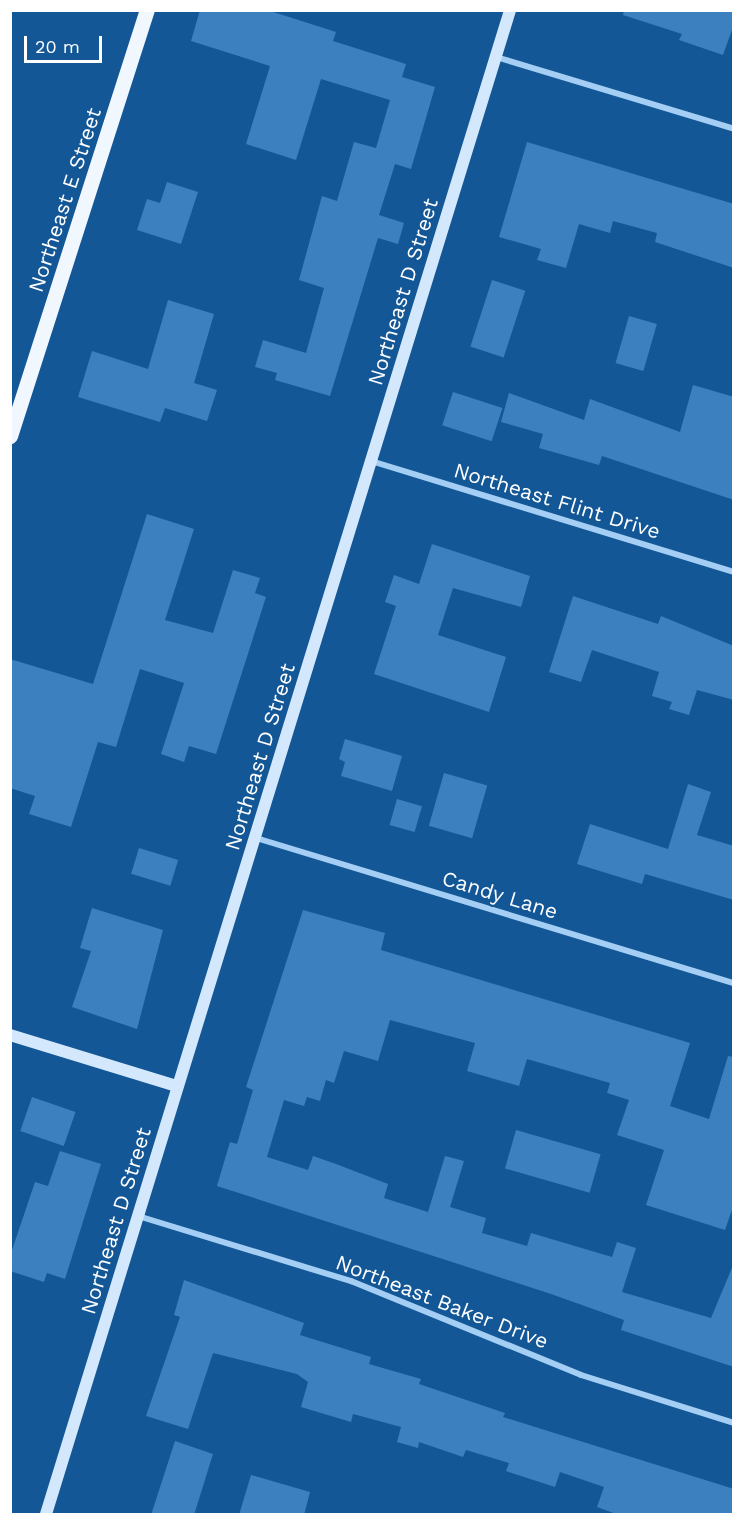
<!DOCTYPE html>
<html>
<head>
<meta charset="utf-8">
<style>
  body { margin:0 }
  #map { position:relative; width:744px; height:1525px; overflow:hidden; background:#135797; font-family:"Work Sans",sans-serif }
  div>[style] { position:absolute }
  .building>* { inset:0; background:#3c80bf; transform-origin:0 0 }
  .street>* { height:6px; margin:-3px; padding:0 3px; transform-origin:3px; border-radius:3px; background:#a4cef3 }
  .secondary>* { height:12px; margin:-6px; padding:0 6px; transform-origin:6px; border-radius:6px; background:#d3e8fc }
  .primary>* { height:15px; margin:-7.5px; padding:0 7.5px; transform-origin:7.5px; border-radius:7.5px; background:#f0f7ff }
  span { translate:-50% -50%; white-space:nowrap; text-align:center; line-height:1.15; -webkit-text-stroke:4.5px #135797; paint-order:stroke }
  .street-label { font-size:21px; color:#fff }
  .frame { position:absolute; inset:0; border:12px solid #fff; pointer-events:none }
  .scale { position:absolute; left:24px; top:36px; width:78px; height:27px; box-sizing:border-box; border:3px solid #fff; border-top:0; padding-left:8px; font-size:18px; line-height:21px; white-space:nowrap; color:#fff; -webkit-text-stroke:4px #135797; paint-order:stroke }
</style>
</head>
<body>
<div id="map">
  <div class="building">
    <div style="clip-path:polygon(200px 10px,267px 10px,336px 32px,333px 41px,406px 64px,402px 77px,435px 87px,411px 169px,395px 164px,379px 215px,404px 223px,398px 244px,378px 238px,330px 396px,275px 380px,277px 373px,255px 367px,263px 340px,306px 353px,324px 288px,299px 280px,322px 196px,337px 201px,354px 142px,376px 148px,390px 100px,321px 79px,296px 160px,246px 144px,270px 66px,191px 41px)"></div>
    <div style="clip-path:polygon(624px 10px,734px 10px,734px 24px,723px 55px,679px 40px,682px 34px,623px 15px)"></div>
    <div style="clip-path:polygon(527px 142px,734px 204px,734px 268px,655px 242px,657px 233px,613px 221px,610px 233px,579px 224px,566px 268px,537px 260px,541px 249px,499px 237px)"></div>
    <div style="clip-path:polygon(167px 182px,198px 192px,181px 244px,137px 230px,147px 199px,160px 203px)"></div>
    <div style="left:492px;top:280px;width:35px;height:70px;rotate:18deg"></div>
    <div style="clip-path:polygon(168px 300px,214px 314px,194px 383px,217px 390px,207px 421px,165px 408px,160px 422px,78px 397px,92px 351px,148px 369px)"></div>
    <div style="left:629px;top:316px;width:29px;height:49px;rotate:16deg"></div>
    <div style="clip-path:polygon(693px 385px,734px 397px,734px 500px,602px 456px,599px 465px,539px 448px,543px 434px,501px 422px,509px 393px,584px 420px,590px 399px,680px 432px)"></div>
    <div style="left:453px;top:392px;width:52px;height:35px;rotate:18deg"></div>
    <div style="clip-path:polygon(147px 514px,194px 529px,165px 620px,213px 633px,233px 570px,260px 578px,255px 593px,266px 597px,216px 754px,189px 746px,184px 762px,161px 754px,184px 683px,140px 669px,116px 747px,98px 742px,71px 827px,29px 814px,35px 796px,10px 788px,10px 659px,93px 684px)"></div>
    <div style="clip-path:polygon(432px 544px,530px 576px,521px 607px,453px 588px,438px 635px,506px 657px,489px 712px,374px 674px,396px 606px,385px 602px,394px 575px,419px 584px)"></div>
    <div style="clip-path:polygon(573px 596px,658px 624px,661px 616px,734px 646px,734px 700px,697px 690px,689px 715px,669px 709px,672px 702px,652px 696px,659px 672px,592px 650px,581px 682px,549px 672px)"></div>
    <div style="clip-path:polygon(345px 739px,402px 756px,392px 791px,341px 776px,345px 762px,339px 759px)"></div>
    <div style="left:444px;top:773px;width:45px;height:55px;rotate:16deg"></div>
    <div style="clip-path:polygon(688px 784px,711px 792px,697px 835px,734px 846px,734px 900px,645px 874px,642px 884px,577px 864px,590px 824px,668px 849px)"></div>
    <div style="left:397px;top:799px;width:26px;height:27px;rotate:16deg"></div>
    <div style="left:139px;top:848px;width:41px;height:27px;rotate:17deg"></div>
    <div style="clip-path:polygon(92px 908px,163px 930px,137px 1029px,72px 1007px,91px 951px,80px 948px)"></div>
    <div style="clip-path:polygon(303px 910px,385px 933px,381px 950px,690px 1043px,670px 1106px,709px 1119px,728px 1056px,734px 1057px,734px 1204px,725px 1230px,646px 1205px,664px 1150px,617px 1135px,629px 1100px,607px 1093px,610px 1083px,527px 1059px,519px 1086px,467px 1071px,475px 1043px,390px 1020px,378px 1061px,344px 1051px,334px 1083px,326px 1080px,320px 1101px,307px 1097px,304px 1106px,284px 1100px,267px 1157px,308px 1170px,313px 1156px,336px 1164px,388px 1184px,384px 1198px,428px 1212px,445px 1156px,464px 1161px,450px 1207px,486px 1218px,482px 1233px,527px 1246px,531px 1233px,612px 1257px,617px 1242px,636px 1248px,622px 1292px,711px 1318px,734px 1263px,734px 1367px,621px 1330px,624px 1320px,551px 1294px,217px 1186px,230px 1142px,237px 1144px,253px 1090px,246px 1087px)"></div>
    <div style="left:32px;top:1097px;width:46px;height:36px;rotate:19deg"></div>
    <div style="left:516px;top:1130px;width:88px;height:40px;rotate:16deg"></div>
    <div style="clip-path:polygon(60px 1151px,101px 1164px,65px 1279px,47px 1273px,44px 1282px,10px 1271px,10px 1256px,35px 1182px,48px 1186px)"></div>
    <div style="clip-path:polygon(184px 1280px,304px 1323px,300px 1335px,371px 1357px,369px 1364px,421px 1379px,419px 1384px,505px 1413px,503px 1417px,734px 1489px,734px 1515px,619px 1515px,597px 1507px,604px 1487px,560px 1472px,555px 1487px,506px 1471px,509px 1463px,466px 1450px,463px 1457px,419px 1442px,418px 1448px,397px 1442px,401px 1427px,353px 1414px,351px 1422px,301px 1407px,308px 1382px,297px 1374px,213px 1353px,188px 1429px,146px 1416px,180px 1317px,174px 1315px)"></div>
    <div style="clip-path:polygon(175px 1441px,213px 1454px,194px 1515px,151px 1515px)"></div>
    <div style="clip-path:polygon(251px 1475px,310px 1492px,304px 1515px,239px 1515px)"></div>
  </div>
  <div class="street">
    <div style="left:496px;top:57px;width:249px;rotate:16.8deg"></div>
    <div style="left:371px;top:461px;width:380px;rotate:17deg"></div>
    <div style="left:256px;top:838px;width:500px;rotate:16.9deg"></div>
    <div style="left:138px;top:1216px;width:223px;rotate:17deg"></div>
    <div style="left:351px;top:1281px;width:248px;rotate:22.2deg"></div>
    <div style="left:581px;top:1375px;width:160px;rotate:17.4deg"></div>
  </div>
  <div class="secondary">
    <div style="left:10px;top:1035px;width:175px;rotate:17deg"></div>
    <div style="left:46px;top:1514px;width:1574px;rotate:-72.85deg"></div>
  </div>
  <div class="primary">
    <div style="left:10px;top:436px;width:447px;rotate:-72.2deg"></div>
  </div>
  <div class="street-label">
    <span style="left:65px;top:200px;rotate:-72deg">Northeast E Street</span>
    <span style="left:403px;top:292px;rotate:-73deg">Northeast D Street</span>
    <span style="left:557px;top:501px;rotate:17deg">Northeast Flint Drive</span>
    <span style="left:260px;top:757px;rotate:-73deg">Northeast D Street</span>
    <span style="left:500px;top:895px;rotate:17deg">Candy Lane</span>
    <span style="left:116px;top:1221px;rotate:-73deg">Northeast D Street</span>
    <span style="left:442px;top:1302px;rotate:21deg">Northeast Baker Drive</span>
  </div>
  <div class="frame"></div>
  <div class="scale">20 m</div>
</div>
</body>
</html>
